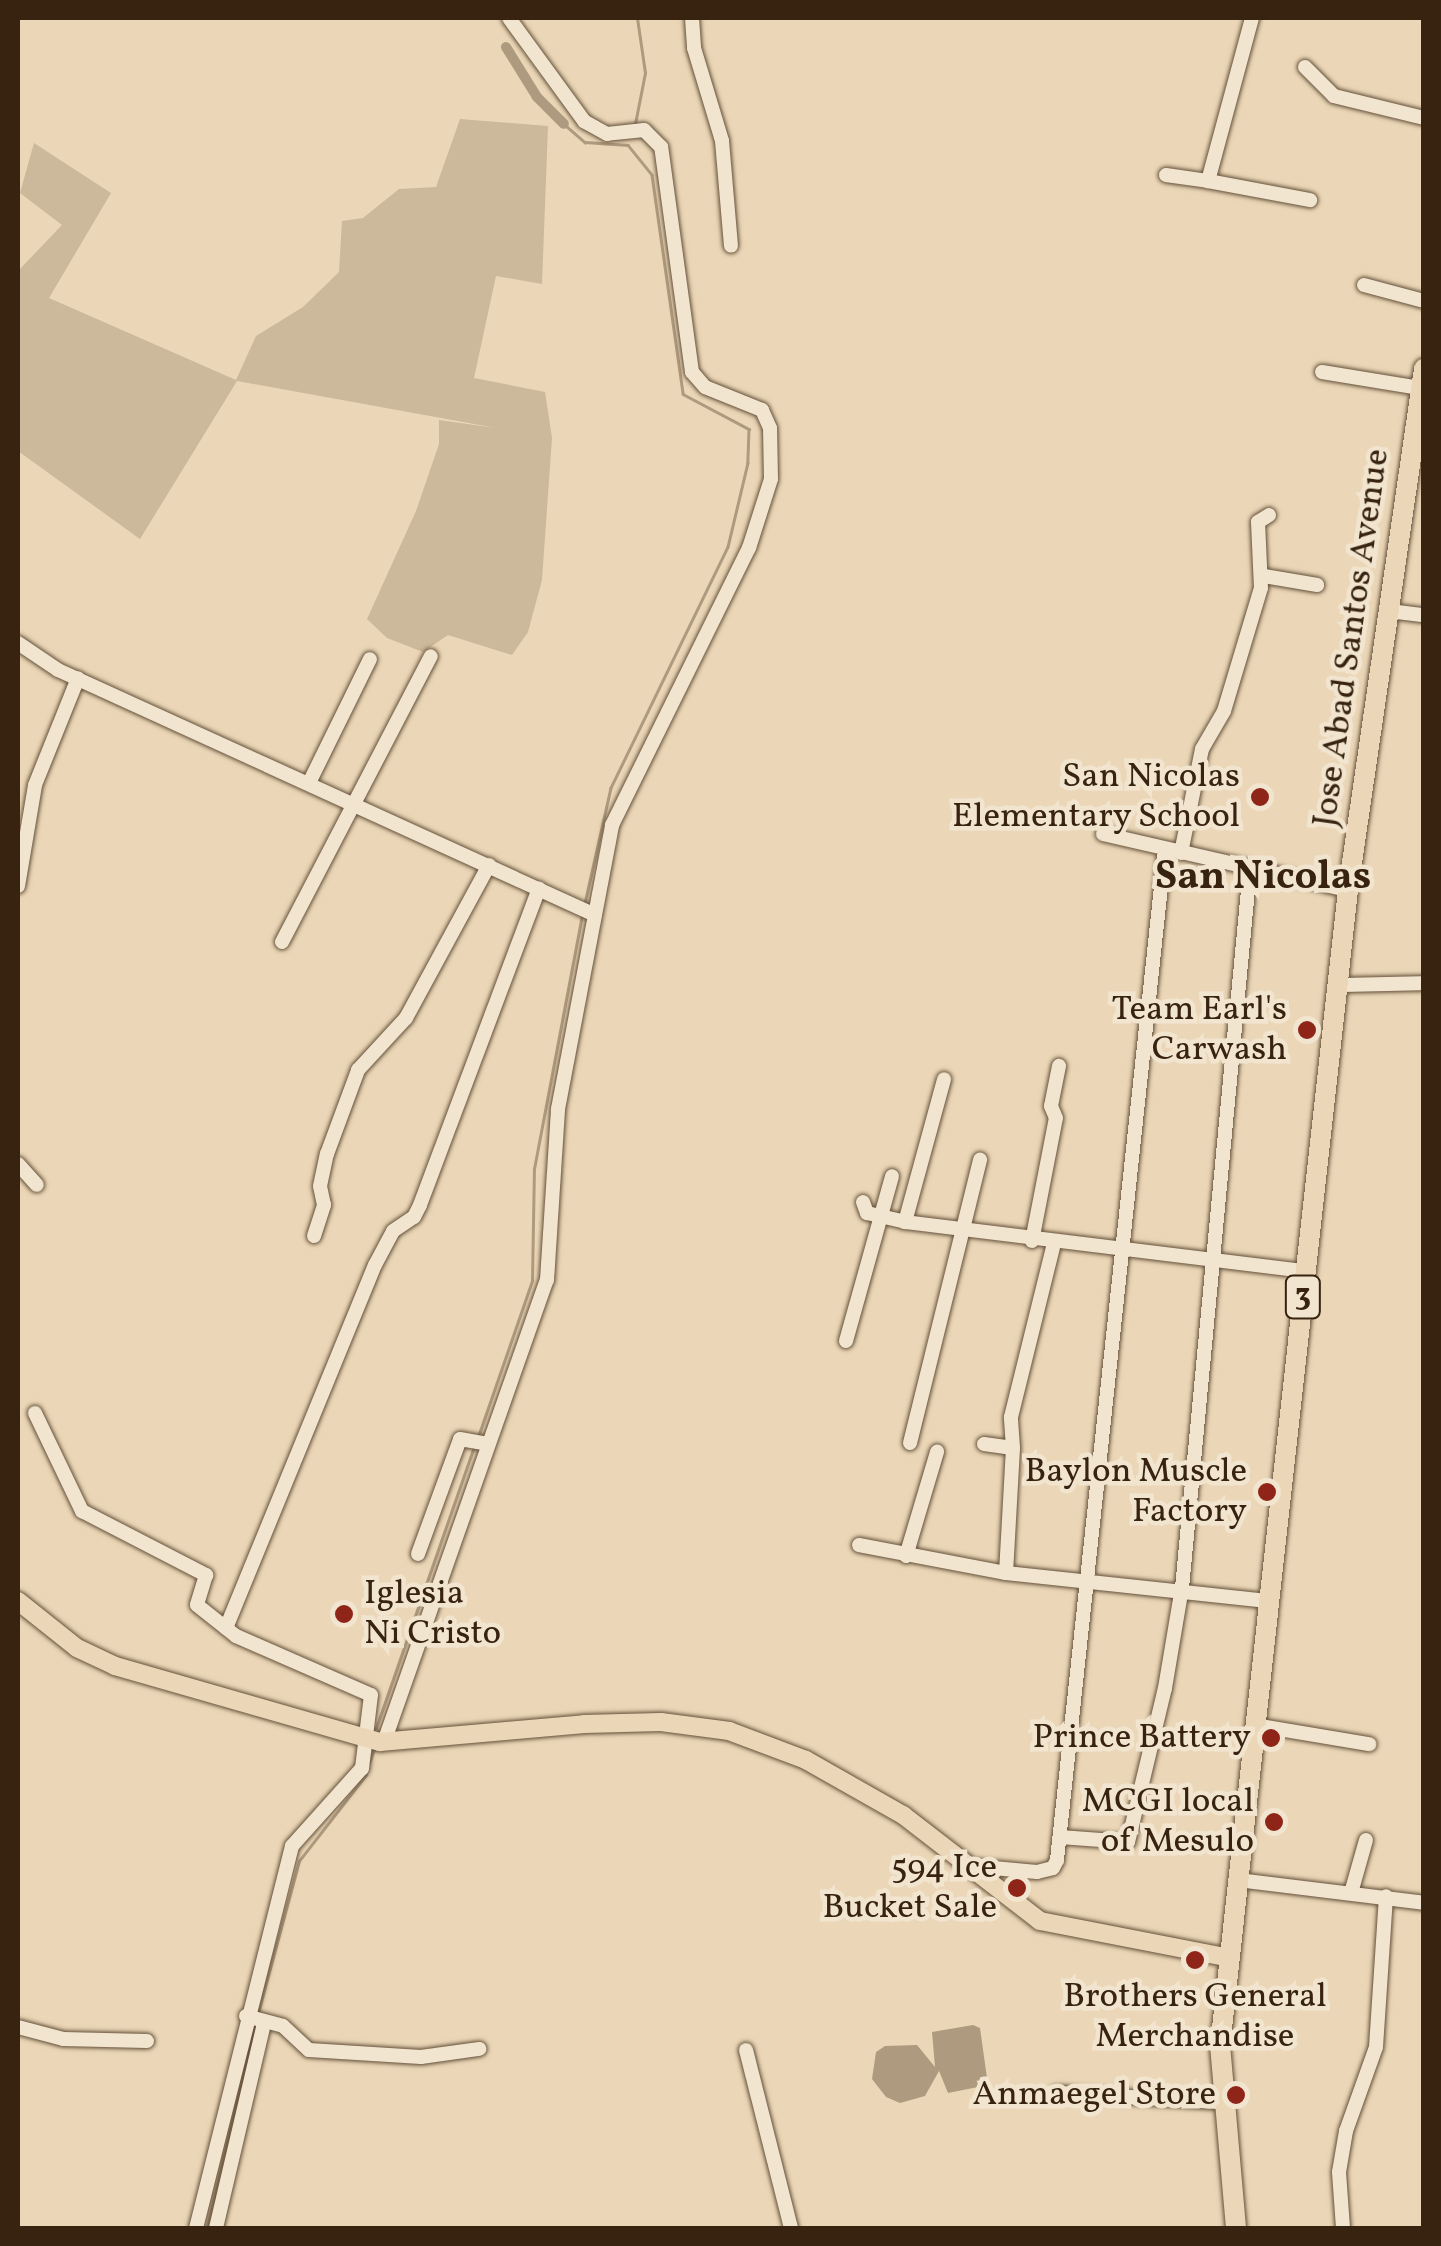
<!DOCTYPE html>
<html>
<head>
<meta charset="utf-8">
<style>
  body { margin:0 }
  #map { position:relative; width:1441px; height:2246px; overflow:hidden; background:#ebd7b7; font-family:Vollkorn,serif }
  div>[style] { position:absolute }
  .green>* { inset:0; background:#ccb89a }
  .water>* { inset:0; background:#ae9a7e }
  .stream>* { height:2.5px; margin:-1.25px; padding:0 1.25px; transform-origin:1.25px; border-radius:1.25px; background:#ae9a7e }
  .canal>* { height:10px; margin:-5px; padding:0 5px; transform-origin:5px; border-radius:5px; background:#ae9a7e }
  .roads { filter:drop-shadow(0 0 2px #645039) drop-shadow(0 0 2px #645039) }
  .minor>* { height:14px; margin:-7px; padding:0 7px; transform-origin:7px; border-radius:7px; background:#f2e5d0 }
  .major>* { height:18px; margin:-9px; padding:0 9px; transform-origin:9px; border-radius:9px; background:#ebd7b7 }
  .highway>* { height:20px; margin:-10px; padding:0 10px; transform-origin:10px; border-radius:10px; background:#ebd7b7 }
  .dots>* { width:28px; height:28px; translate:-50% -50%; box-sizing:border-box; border:5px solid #f2e5d0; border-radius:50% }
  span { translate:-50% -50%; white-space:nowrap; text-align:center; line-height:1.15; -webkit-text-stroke:9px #f2e5d0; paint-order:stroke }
  .shield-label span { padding:2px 8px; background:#f2e5d0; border:2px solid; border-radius:8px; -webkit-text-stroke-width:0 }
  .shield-label { font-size:32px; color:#37230f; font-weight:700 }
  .street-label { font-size:35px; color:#37230f }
  .poi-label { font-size:35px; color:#37230f }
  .right { translate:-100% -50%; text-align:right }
  .left { translate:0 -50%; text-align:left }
  .quarter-label { font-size:40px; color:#37230f; font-weight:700 }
  .frame { position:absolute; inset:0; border:20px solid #37230f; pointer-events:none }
</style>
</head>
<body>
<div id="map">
  <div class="green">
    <div style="clip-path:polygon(460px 119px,548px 126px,542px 284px,496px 276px,474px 378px,545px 392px,552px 438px,542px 580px,528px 632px,512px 655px,448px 635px,423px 652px,387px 638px,367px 619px,416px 511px,439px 444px,439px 420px,496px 428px,237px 381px,140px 539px,18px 451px,18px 271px,62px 225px,20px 193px,34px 143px,111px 193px,49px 298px,236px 380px,256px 336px,303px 307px,339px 272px,342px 221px,363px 218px,399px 189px,436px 187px)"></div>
  </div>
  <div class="water">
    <div style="clip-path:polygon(973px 2025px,980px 2028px,988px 2085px,948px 2093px,939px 2071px,925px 2096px,900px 2103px,886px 2097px,872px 2079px,876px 2052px,885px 2046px,917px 2045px,935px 2067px,932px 2032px)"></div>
  </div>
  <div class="stream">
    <div style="left:564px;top:124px;width:28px;rotate:41deg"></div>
    <div style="left:585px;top:142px;width:43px;rotate:4deg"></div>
    <div style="left:628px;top:145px;width:38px;rotate:51deg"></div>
    <div style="left:652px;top:175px;width:221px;rotate:81.9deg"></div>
    <div style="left:683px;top:394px;width:75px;rotate:27.9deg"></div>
    <div style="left:749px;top:429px;width:34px;rotate:92deg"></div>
    <div style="left:748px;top:463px;width:86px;rotate:103.4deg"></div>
    <div style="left:728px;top:547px;width:268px;rotate:115.9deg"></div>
    <div style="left:611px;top:788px;width:118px;rotate:102.7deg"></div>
    <div style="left:635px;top:124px;width:52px;rotate:-78.9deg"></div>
    <div style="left:645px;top:73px;width:56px;rotate:-98.3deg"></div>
    <div style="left:479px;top:1434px;width:162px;rotate:-70.9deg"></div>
    <div style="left:532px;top:1281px;width:112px;rotate:-89deg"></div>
    <div style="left:534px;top:1169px;width:258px;rotate:-79.3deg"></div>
    <div style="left:376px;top:1728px;width:298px;rotate:-70.8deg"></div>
    <div style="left:369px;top:1763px;width:15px;rotate:-70deg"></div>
    <div style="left:258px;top:2013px;width:157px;rotate:-74.9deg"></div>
    <div style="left:299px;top:1861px;width:109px;rotate:-52.1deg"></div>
    <div style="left:207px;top:2228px;width:208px;rotate:-76.6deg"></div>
  </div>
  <div class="canal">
    <div style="left:506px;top:47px;width:59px;rotate:58.2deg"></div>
    <div style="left:537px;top:97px;width:38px;rotate:45deg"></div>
  </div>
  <div class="roads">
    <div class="minor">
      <div style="left:692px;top:18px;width:30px;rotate:86deg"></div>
      <div style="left:694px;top:48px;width:97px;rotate:73.2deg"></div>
      <div style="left:722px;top:141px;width:105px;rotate:85.1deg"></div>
      <div style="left:1252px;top:18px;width:169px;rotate:105.1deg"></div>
      <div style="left:1208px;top:181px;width:104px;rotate:10.6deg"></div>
      <div style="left:1305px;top:67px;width:41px;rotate:45deg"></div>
      <div style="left:1334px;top:96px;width:93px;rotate:13.7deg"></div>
      <div style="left:1166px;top:175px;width:42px;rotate:8.1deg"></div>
      <div style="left:1364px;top:285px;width:62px;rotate:14.9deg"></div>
      <div style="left:1322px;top:372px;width:99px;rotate:9.3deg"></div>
      <div style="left:1264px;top:576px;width:54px;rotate:9.6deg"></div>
      <div style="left:1389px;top:611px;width:35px;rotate:7deg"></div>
      <div style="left:18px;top:643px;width:48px;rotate:34deg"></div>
      <div style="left:58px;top:670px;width:590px;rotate:24.52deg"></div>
      <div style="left:309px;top:783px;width:138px;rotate:-63.8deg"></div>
      <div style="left:1103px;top:834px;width:251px;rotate:12.9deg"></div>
      <div style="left:1181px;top:853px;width:106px;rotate:-78.6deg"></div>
      <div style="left:1202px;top:749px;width:44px;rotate:-59.9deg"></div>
      <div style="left:1224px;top:711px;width:128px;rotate:-73.3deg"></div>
      <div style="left:1261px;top:588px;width:66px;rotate:-92.6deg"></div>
      <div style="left:1258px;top:522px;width:13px;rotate:-32deg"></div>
      <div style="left:18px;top:886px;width:102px;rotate:-80.4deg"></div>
      <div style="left:35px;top:785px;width:115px;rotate:-68.1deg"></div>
      <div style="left:282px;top:942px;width:322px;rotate:-62.5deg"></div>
      <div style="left:1339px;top:985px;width:85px;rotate:-1.3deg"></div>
      <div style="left:18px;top:1164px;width:28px;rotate:48deg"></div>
      <div style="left:863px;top:1202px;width:12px;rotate:70deg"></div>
      <div style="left:867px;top:1213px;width:39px;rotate:13deg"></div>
      <div style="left:905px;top:1222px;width:404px;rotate:7deg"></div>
      <div style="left:905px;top:1222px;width:148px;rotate:-74.7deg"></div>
      <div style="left:314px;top:1236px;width:33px;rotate:-72deg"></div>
      <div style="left:324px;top:1205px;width:19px;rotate:-102deg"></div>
      <div style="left:320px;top:1186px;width:33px;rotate:-78deg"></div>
      <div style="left:327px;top:1154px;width:90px;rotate:-69.7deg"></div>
      <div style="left:358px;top:1070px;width:71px;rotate:-47.3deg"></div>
      <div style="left:406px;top:1018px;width:174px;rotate:-61.5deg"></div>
      <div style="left:1032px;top:1241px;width:125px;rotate:-79deg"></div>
      <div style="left:1056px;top:1118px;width:13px;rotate:-113deg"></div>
      <div style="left:1051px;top:1106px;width:41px;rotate:-78.7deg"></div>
      <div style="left:846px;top:1341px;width:171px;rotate:-74.4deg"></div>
      <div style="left:35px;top:1413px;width:109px;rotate:64.4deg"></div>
      <div style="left:82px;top:1511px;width:140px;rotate:27.3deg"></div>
      <div style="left:206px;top:1575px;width:31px;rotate:107deg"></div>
      <div style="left:197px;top:1605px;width:50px;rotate:38.5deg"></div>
      <div style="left:236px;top:1636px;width:147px;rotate:23.6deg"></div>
      <div style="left:371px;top:1695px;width:74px;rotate:97deg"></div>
      <div style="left:362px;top:1768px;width:105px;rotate:131.9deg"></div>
      <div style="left:292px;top:1846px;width:394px;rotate:104.1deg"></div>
      <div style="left:910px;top:1443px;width:292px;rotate:-76.1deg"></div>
      <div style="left:984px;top:1444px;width:29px;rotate:8deg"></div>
      <div style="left:1013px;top:1448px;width:125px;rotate:93.2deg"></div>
      <div style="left:1013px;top:1448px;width:31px;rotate:-94deg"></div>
      <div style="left:1011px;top:1417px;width:179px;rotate:-76.1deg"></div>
      <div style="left:859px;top:1545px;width:150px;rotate:10.8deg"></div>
      <div style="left:1006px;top:1573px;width:263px;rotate:6.1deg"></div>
      <div style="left:418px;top:1554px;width:122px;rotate:-69.9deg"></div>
      <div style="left:460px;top:1439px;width:28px;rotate:10deg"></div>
      <div style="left:906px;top:1556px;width:109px;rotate:-73.4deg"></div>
      <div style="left:226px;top:1628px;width:392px;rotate:-67.7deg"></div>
      <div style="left:375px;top:1265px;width:38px;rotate:-62deg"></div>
      <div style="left:393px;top:1231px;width:25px;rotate:-34deg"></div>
      <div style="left:414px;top:1217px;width:13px;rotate:-63deg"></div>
      <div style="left:420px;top:1205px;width:338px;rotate:-69.4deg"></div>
      <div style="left:1255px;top:1725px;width:116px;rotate:9.5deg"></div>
      <div style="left:384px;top:1742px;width:490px;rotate:-70.6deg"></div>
      <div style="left:547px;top:1280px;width:171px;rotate:-86.3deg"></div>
      <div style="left:558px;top:1109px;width:289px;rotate:-79.2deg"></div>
      <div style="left:612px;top:825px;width:309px;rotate:-63.7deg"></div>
      <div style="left:749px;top:548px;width:72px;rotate:-72.3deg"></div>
      <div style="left:771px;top:479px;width:51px;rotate:-91.1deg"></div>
      <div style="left:770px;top:428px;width:20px;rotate:-114deg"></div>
      <div style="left:762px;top:410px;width:61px;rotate:-158deg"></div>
      <div style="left:705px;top:387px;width:20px;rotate:-131deg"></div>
      <div style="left:692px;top:372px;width:227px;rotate:-97.8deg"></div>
      <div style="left:661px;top:147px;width:24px;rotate:-135deg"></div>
      <div style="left:644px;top:130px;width:37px;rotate:174deg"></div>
      <div style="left:607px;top:134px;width:26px;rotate:-151deg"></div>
      <div style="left:584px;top:121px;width:127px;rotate:-126.1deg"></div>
      <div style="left:1060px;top:1837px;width:68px;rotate:4.2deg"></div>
      <div style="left:1128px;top:1842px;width:158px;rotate:-76.5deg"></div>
      <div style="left:1165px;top:1688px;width:101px;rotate:-80.4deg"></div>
      <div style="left:1182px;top:1588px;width:723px;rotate:-84.6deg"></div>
      <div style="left:972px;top:1866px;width:65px;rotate:5.3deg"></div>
      <div style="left:1037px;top:1872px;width:16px;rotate:-14deg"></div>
      <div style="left:1053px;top:1868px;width:9px;rotate:-63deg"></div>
      <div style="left:1057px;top:1860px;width:1017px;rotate:-83.9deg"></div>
      <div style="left:1238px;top:1880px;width:187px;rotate:7deg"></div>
      <div style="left:1351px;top:1893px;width:55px;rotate:-74.2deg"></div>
      <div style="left:246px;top:2016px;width:38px;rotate:15deg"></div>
      <div style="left:283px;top:2026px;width:35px;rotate:43deg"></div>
      <div style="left:309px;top:2050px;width:112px;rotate:3.6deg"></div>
      <div style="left:421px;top:2057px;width:59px;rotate:-7.9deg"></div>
      <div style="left:18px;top:2027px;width:47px;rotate:14.9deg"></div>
      <div style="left:63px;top:2039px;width:84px;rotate:1.4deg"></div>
      <div style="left:746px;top:2050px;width:184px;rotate:75.8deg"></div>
      <div style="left:1057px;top:2093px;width:163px;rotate:3.2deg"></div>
      <div style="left:216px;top:2228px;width:211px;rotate:-76.8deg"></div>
      <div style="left:1343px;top:2228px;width:56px;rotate:-94.1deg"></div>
      <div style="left:1339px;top:2172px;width:42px;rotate:-80.3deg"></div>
      <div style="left:1346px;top:2131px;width:89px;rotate:-70.3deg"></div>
      <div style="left:1376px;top:2047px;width:151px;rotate:-86.2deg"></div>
    </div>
    <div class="major">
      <div style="left:18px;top:1601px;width:75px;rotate:38.5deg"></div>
      <div style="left:77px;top:1648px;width:42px;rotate:25.3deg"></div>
      <div style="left:115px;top:1666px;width:276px;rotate:16deg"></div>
      <div style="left:380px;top:1742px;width:205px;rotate:-5deg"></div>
      <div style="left:584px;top:1724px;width:77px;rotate:-1.5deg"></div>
      <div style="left:661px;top:1722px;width:69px;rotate:7.5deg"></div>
      <div style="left:729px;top:1731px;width:82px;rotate:20.6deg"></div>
      <div style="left:806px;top:1760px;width:112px;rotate:29.6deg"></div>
      <div style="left:903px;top:1815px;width:173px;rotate:37.7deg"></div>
      <div style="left:1040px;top:1921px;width:194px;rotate:11deg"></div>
    </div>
    <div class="highway">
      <div style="left:1236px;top:2228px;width:183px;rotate:-95deg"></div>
      <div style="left:1220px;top:2046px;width:1163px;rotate:-83.68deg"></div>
      <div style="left:1348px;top:890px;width:527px;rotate:-81.7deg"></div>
    </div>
  </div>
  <div class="dots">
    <div style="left:1260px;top:797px;background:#8f2418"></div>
    <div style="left:1307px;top:1030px;background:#8f2418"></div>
    <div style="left:1267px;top:1492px;background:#8f2418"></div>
    <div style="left:344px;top:1614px;background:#8f2418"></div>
    <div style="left:1271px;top:1738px;background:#8f2418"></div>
    <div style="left:1274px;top:1822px;background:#8f2418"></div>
    <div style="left:1017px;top:1888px;background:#8f2418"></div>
    <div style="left:1195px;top:1960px;background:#8f2418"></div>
    <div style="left:1236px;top:2095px;background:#8f2418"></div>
  </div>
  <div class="shield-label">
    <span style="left:1303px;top:1297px">3</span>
  </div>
  <div class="street-label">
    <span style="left:1352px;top:638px;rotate:-82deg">Jose Abad Santos Avenue</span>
  </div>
  <div class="poi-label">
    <span class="right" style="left:1240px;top:797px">San Nicolas<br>Elementary School</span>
    <span class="right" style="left:1287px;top:1030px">Team Earl's<br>Carwash</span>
    <span class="right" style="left:1247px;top:1492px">Baylon Muscle<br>Factory</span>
    <span class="left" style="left:364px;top:1614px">Iglesia<br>Ni Cristo</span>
    <span class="right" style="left:1251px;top:1738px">Prince Battery</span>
    <span class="right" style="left:1254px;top:1822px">MCGI local<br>of Mesulo</span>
    <span class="right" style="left:997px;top:1888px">594 Ice<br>Bucket Sale</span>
    <span style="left:1195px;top:2017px">Brothers General<br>Merchandise</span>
    <span class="right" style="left:1216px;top:2095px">Anmaegel Store</span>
  </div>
  <div class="quarter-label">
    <span style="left:1263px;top:878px">San Nicolas</span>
  </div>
  <div class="frame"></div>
</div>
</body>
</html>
